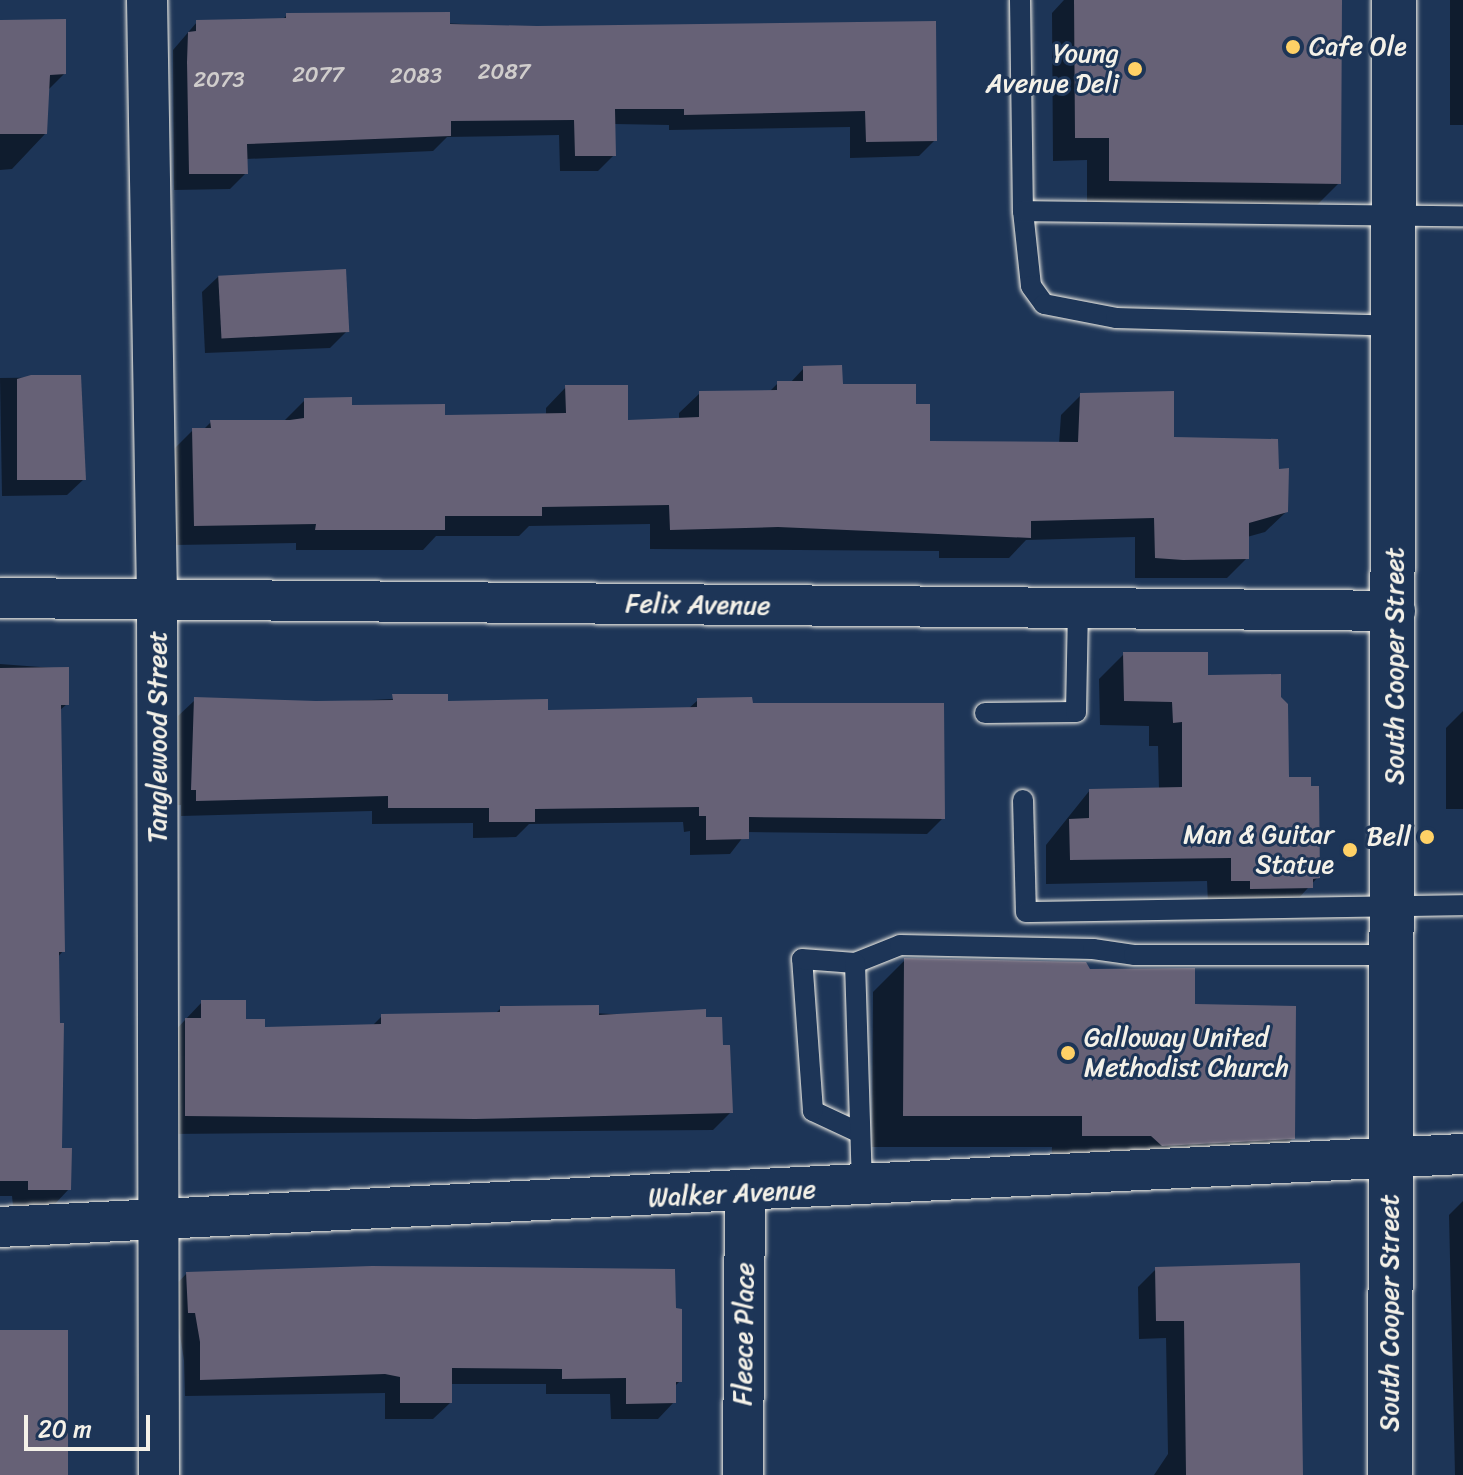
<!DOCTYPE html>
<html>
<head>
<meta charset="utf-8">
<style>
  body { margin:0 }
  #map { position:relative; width:1463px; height:1475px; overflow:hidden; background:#1d3557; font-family:Sriracha,sans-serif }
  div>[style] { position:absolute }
  .shadow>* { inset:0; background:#0007; transform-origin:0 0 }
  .building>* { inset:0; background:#666176; transform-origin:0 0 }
  .roads { filter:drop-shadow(0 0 2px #f4f1e8) drop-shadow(0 0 2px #f4f1e8) }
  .service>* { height:20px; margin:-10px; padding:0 10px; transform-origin:10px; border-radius:10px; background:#1d3557 }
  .minor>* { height:40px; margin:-20px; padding:0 20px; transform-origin:20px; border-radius:20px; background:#1d3557 }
  .secondary>* { height:44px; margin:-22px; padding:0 22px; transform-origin:22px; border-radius:22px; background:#1d3557 }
  .dots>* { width:22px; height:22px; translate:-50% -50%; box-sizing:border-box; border:4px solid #1d3557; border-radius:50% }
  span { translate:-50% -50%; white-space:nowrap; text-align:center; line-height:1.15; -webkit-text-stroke:6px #1d3557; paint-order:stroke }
  .number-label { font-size:22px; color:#d0cdcc }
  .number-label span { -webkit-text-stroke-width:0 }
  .poi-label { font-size:26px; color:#f4f1e8 }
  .left { translate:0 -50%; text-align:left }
  .right { translate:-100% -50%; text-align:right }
  .street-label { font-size:26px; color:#f4f1e8 }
  .scale { position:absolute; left:24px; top:1415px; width:126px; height:36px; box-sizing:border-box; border:4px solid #f4f1e8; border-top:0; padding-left:10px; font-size:24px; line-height:28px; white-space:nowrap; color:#f4f1e8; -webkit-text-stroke:6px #1d3557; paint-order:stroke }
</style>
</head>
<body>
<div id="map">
  <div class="shadow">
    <div style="clip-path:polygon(1064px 0,1340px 0,1339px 183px,1316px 206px,1087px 204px,1087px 160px,1053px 161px,1052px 13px)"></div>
    <div style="left:1450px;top:0;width:13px;height:125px"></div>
    <div style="clip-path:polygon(287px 15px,537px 28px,934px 23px,935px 140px,919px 156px,850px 158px,850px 127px,669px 130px,669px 125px,614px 124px,614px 155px,598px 171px,560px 171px,559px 135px,447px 137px,433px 151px,246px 159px,246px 173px,230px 189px,174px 190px,173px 50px,197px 22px,281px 21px)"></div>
    <div style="clip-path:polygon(0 22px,64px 74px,47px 91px,45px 134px,12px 169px,0 170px)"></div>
    <div style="clip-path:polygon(219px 276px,347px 331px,330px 348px,205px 353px,202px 292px)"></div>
    <div style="clip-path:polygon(804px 368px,841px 386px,914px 406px,928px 443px,1059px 444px,1061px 415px,1081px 395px,1172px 439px,1277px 471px,1286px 512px,1265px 532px,1247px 537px,1247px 558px,1227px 578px,1135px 578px,1135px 537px,1026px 540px,1009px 558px,939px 558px,939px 551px,650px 549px,650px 524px,529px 526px,519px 536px,436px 536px,423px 550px,296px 550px,296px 543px,174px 545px,172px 451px,193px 430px,203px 430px,211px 422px,285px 420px,305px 400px,443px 417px,546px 416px,546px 408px,566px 387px,626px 422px,679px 420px,679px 413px,700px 393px,769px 392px,778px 383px,790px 383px)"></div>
    <div style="clip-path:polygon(80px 377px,84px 479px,67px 495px,2px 496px,0 378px)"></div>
    <div style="clip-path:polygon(1124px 654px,1206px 677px,1287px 779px,1318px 877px,1286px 912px,1208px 904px,1207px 881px,1046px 884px,1046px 845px,1090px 790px,1159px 789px,1158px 746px,1149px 746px,1149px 726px,1100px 725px,1099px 679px)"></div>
    <div style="clip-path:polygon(0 664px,67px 669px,67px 704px,59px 711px,63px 951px,57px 958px,60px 1150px,69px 1189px,53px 1206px,13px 1206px,12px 1196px,0 1196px)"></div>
    <div style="clip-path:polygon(446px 696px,446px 703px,546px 712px,688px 709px,698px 700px,751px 705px,943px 818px,927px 834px,747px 832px,730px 854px,690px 855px,690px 831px,684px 832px,683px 822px,529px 824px,516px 837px,473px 838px,473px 823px,372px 824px,372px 811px,181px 816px,181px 805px,176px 805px,178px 716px,195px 700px,316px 703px)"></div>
    <div style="clip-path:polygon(1463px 711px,1463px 809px,1446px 809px,1446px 728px)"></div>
    <div style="clip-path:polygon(905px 960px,1089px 971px,1193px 1006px,1293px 1138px,1261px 1170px,1051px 1167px,1052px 1147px,872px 1147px,873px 992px)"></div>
    <div style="clip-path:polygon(202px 1002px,263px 1029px,372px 1026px,382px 1016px,495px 1014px,501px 1008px,704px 1019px,721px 1047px,731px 1112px,713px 1130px,168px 1134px,168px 1038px)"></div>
    <div style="clip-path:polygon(1463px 1201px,1463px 1475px,1455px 1475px,1449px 1215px)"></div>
    <div style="clip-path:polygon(1156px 1269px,1299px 1475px,1154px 1475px,1168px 1454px,1166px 1338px,1139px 1339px,1138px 1287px)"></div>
    <div style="clip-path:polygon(187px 1273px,680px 1381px,674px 1387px,674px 1402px,658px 1419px,611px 1419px,610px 1394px,546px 1394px,546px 1384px,450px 1384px,450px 1403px,433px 1419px,385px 1419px,385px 1393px,185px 1396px,184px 1360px,179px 1329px,172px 1328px,171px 1290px)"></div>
  </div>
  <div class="building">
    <div style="clip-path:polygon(1074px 0,1342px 0,1341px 184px,1109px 181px,1109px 138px,1075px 138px)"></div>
    <div style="clip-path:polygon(450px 12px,450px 24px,537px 26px,936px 21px,937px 141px,866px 142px,865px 111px,684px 115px,684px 109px,615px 109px,616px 156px,575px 156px,574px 120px,451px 121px,451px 136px,247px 144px,248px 174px,189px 174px,187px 62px,188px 32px,196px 31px,196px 20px,286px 18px,286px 13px)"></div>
    <div style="clip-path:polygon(66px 19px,66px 74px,50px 75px,47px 134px,0 134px,0 20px)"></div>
    <div style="left:346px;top:269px;width:63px;height:128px;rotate:87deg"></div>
    <div style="clip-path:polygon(842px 365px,843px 384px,916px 384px,916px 404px,930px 404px,930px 441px,1078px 442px,1080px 393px,1174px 391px,1174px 437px,1278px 439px,1279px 469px,1289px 468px,1288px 512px,1249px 523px,1249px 559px,1183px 560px,1155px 558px,1154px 518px,1031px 521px,1031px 538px,778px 527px,670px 530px,669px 505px,542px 507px,542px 516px,445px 516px,445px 530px,315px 530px,316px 524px,194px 526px,192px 428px,211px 428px,210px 420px,290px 420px,304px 418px,304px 398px,352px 397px,352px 405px,445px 404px,445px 415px,566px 413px,565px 385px,628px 385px,628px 420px,699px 417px,699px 391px,777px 390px,777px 381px,803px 381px,803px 366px)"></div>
    <div style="clip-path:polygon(31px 375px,81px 375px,86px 480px,17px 480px,17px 379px)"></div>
    <div style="clip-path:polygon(1123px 652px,1208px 652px,1208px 675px,1281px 674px,1281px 697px,1288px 704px,1289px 777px,1311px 777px,1311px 786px,1319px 786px,1320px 878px,1313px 879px,1313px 888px,1250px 889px,1250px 881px,1231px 881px,1231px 858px,1070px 860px,1069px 819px,1089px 818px,1089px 789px,1182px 787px,1182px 722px,1173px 723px,1172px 702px,1124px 701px)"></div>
    <div style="clip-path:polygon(69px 667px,69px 705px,61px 705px,65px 952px,59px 952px,60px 1023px,64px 1023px,62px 1148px,72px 1148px,71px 1190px,28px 1190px,28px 1181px,0 1181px,0 668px)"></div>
    <div style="clip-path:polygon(392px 694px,448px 694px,448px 701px,548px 699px,548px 710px,697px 707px,697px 698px,752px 697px,753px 703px,944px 703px,945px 819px,749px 817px,749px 839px,706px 840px,706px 816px,699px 816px,699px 807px,535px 809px,535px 822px,489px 822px,489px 808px,388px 808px,388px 796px,196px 801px,196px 790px,191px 790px,194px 697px,316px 701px,393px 700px)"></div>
    <div style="clip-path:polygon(904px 958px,1086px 962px,1090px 969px,1195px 968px,1195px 1004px,1296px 1006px,1295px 1139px,1162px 1146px,1151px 1136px,1082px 1136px,1082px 1116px,903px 1116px)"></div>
    <div style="clip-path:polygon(201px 1000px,246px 1000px,246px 1019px,265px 1019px,265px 1027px,381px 1024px,381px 1014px,500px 1012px,500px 1006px,599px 1005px,599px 1015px,706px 1009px,706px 1017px,722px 1017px,723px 1045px,730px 1045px,733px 1113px,475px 1119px,185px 1116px,185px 1018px,201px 1018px)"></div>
    <div style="clip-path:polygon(1300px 1263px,1303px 1475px,1186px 1475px,1184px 1321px,1156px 1321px,1155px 1267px)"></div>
    <div style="clip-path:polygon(372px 1266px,675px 1269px,676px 1308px,682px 1309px,682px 1382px,676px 1382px,676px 1403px,626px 1404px,626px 1378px,562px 1379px,562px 1369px,452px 1368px,452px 1403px,400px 1403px,400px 1377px,385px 1374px,200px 1380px,200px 1342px,195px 1313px,188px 1313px,186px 1272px)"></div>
    <div style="left:0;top:1330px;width:68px;height:145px"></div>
  </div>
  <div class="roads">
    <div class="service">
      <div style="left:1020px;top:0;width:211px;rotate:89.2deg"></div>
      <div style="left:1023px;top:211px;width:75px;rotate:83.9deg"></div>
      <div style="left:1031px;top:286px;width:22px;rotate:54deg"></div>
      <div style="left:1044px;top:304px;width:73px;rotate:11deg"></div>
      <div style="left:1116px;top:318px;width:278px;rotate:1.6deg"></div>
      <div style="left:1023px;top:211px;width:440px;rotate:0.7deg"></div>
      <div style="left:985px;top:713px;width:91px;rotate:-0.6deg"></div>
      <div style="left:1076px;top:712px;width:103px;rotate:-88.9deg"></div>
      <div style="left:1023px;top:800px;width:112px;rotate:88.5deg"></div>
      <div style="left:1026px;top:912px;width:437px;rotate:-0.9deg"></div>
      <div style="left:855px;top:963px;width:48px;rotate:-21.8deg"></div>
      <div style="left:900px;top:945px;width:193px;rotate:1.2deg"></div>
      <div style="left:1093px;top:949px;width:41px;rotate:8.3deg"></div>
      <div style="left:1134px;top:955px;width:259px"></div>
      <div style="left:860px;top:1133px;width:52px;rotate:-154.9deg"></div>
      <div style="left:813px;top:1111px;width:152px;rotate:-94.1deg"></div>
      <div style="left:802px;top:959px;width:53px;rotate:4.3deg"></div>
      <div style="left:855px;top:963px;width:224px;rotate:88.2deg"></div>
    </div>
    <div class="minor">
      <div style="left:147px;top:0;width:599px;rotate:89.04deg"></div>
      <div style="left:157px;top:599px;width:876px;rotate:89.87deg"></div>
      <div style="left:0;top:598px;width:1395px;rotate:0.53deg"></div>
      <div style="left:0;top:1227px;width:1465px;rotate:-2.86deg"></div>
      <div style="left:743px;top:1475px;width:282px;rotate:-89.6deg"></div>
    </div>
    <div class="secondary">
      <div style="left:1390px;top:1475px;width:1475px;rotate:-89.84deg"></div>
    </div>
  </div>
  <div class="dots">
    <div style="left:1293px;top:47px;background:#ffd166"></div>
    <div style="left:1135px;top:69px;background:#ffd166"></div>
    <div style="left:1427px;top:837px;background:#ffd166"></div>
    <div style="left:1350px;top:850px;background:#ffd166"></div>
    <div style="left:1068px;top:1053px;background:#ffd166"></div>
  </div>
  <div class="number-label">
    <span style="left:504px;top:72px">2087</span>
    <span style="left:318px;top:75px">2077</span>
    <span style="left:416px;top:76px">2083</span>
    <span style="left:219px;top:80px">2073</span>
  </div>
  <div class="poi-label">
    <span class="left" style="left:1309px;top:47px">Cafe Ole</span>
    <span class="right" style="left:1119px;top:69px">Young<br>Avenue Deli</span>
    <span class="right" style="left:1334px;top:850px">Man &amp; Guitar<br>Statue</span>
    <span class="right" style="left:1411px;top:837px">Bell</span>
    <span class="left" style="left:1084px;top:1053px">Galloway United<br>Methodist Church</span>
  </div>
  <div class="street-label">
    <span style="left:698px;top:605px;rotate:1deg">Felix Avenue</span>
    <span style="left:1395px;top:666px;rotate:-90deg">South Cooper Street</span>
    <span style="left:158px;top:737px;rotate:-90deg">Tanglewood Street</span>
    <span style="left:732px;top:1194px;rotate:-3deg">Walker Avenue</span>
    <span style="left:1390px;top:1313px;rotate:-90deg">South Cooper Street</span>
    <span style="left:744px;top:1334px;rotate:-89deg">Fleece Place</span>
  </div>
  <div class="scale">20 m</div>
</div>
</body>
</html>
